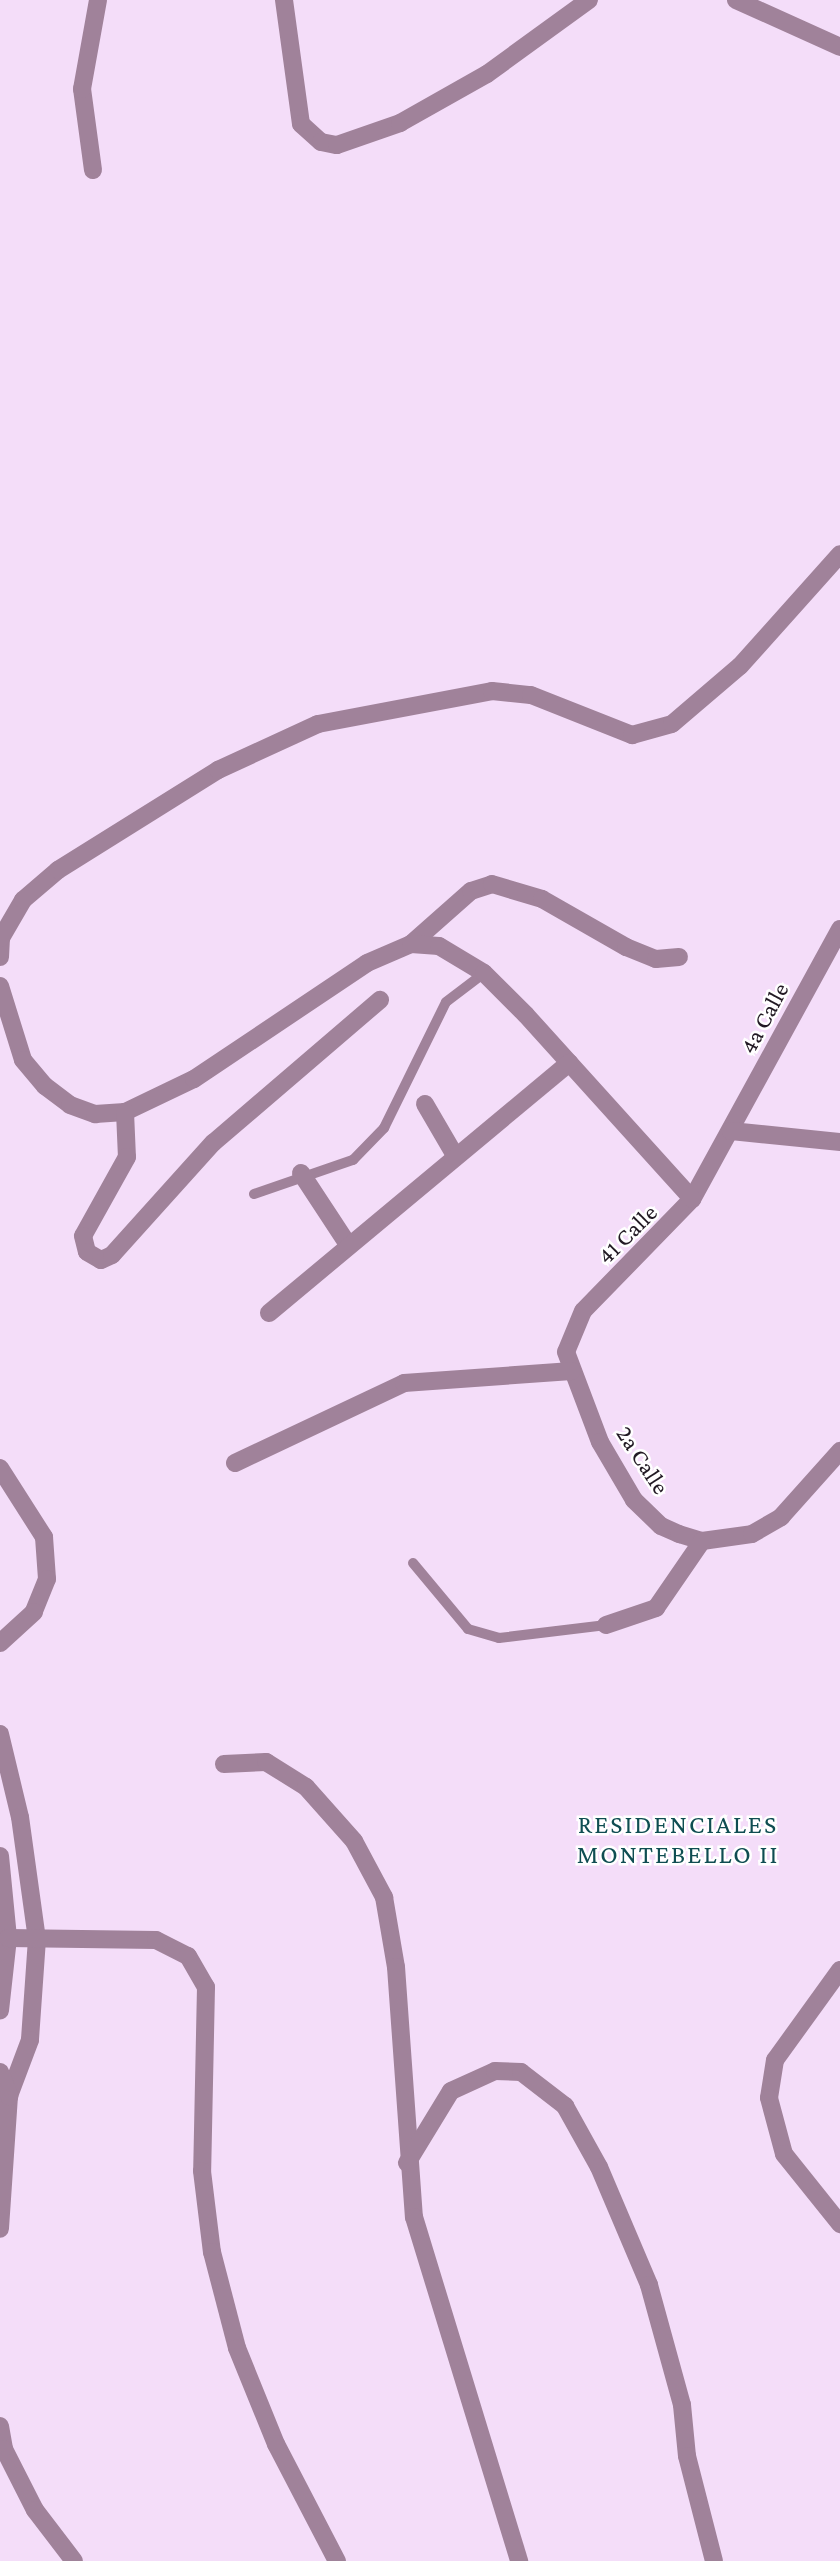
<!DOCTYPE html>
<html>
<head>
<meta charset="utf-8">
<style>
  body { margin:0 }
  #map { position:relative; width:840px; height:2561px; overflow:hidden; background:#f4ddf9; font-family:"Crimson Pro",serif }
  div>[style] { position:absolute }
  .service>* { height:10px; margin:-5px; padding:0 5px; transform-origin:5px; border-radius:5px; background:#a0829a }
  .minor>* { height:18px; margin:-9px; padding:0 9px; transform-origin:9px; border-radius:9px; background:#a0829a }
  span { translate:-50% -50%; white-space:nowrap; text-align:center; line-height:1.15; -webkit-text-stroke:5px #fff; paint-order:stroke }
  .street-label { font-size:24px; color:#221a24 }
  .neighbourhood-label { font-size:26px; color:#0f4d52; letter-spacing:2px }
</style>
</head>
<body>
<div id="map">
  <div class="service">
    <div style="left:254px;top:1194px;width:105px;rotate:-19deg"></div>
    <div style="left:353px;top:1160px;width:45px;rotate:-45.9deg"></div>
    <div style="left:384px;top:1128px;width:140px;rotate:-63.8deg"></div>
    <div style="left:446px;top:1002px;width:48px;rotate:-37.3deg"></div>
    <div style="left:413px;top:1563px;width:86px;rotate:50.2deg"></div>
    <div style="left:468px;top:1629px;width:32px;rotate:16deg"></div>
    <div style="left:499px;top:1638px;width:108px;rotate:-6.9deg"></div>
  </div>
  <div class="minor">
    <div style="left:284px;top:0;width:125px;rotate:82.2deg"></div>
    <div style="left:301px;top:124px;width:27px;rotate:42deg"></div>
    <div style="left:321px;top:142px;width:16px;rotate:11deg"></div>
    <div style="left:337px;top:145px;width:67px;rotate:-19.2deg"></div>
    <div style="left:400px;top:123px;width:100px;rotate:-29.4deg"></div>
    <div style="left:487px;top:74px;width:126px;rotate:-36deg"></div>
    <div style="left:736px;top:0;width:114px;rotate:24.3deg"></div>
    <div style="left:93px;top:170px;width:82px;rotate:-97.7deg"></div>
    <div style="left:82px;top:89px;width:90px;rotate:-79.8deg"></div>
    <div style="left:840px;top:929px;width:308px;rotate:118.7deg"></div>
    <div style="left:692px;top:1199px;width:156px;rotate:134.2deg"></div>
    <div style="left:583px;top:1311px;width:44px;rotate:112.5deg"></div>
    <div style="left:566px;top:1352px;width:96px;rotate:69.3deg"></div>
    <div style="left:600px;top:1442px;width:67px;rotate:59.6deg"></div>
    <div style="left:634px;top:1500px;width:37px;rotate:44deg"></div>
    <div style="left:661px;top:1526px;width:20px;rotate:24deg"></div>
    <div style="left:679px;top:1534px;width:24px;rotate:17deg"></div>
    <div style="left:702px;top:1541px;width:50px;rotate:-8deg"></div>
    <div style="left:752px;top:1534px;width:34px;rotate:-30deg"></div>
    <div style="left:781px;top:1517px;width:89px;rotate:-48.2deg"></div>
    <div style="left:411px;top:944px;width:80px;rotate:-41.5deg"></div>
    <div style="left:471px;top:891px;width:22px;rotate:-18deg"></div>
    <div style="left:492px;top:884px;width:52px;rotate:16.7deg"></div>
    <div style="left:542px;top:899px;width:97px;rotate:29.7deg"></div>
    <div style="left:626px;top:947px;width:32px;rotate:22deg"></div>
    <div style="left:656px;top:959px;width:23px;rotate:-5deg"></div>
    <div style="left:0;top:957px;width:19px;rotate:-87deg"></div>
    <div style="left:1px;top:938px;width:44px;rotate:-59.9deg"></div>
    <div style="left:23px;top:900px;width:46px;rotate:-40.6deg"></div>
    <div style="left:58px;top:870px;width:189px;rotate:-32deg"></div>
    <div style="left:218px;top:770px;width:110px;rotate:-24.7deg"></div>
    <div style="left:318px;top:724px;width:177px;rotate:-10.7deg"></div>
    <div style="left:492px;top:691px;width:39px;rotate:6deg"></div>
    <div style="left:531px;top:695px;width:109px;rotate:21.6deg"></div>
    <div style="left:632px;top:735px;width:41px;rotate:-15.4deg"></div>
    <div style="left:672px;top:724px;width:89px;rotate:-40.5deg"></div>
    <div style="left:740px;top:666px;width:150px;rotate:-48.2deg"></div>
    <div style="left:0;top:986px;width:77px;rotate:72.7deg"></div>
    <div style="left:23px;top:1060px;width:34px;rotate:50deg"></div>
    <div style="left:45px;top:1086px;width:31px;rotate:37deg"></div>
    <div style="left:70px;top:1105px;width:27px;rotate:20deg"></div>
    <div style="left:95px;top:1114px;width:30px;rotate:-4deg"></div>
    <div style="left:125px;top:1112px;width:76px;rotate:-25.6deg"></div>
    <div style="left:194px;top:1079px;width:208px;rotate:-33.8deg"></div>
    <div style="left:367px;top:963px;width:48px;rotate:-23.4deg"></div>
    <div style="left:411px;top:944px;width:28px;rotate:4deg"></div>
    <div style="left:439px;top:946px;width:52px;rotate:31deg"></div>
    <div style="left:484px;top:973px;width:59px;rotate:45deg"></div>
    <div style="left:526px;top:1015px;width:248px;rotate:47.9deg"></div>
    <div style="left:425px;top:1104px;width:61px;rotate:59.7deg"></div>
    <div style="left:125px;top:1112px;width:45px;rotate:87.5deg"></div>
    <div style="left:127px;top:1157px;width:90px;rotate:119.1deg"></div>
    <div style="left:83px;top:1236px;width:16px;rotate:76deg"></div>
    <div style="left:87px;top:1252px;width:16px;rotate:30deg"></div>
    <div style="left:101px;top:1260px;width:12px;rotate:-24deg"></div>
    <div style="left:112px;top:1255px;width:151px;rotate:-48deg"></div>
    <div style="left:213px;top:1143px;width:220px;rotate:-40.6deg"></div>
    <div style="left:731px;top:1131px;width:110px;rotate:5.8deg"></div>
    <div style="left:301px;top:1173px;width:87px;rotate:56.7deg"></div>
    <div style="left:269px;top:1313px;width:391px;rotate:-39.8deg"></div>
    <div style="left:235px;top:1463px;width:187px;rotate:-25.3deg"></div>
    <div style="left:404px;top:1383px;width:168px;rotate:-4.1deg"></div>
    <div style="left:0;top:1468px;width:82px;rotate:57.5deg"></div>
    <div style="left:44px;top:1537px;width:42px;rotate:85.9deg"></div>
    <div style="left:47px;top:1579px;width:35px;rotate:112deg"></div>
    <div style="left:34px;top:1612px;width:46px;rotate:137.6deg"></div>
    <div style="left:606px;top:1625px;width:53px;rotate:-18.8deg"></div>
    <div style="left:656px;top:1608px;width:81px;rotate:-55.5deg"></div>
    <div style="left:0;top:1734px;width:85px;rotate:76.5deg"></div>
    <div style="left:20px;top:1817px;width:123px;rotate:82.1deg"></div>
    <div style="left:37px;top:1939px;width:101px;rotate:94deg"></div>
    <div style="left:30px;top:2040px;width:60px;rotate:110.6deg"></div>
    <div style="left:9px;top:2096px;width:133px;rotate:93.9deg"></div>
    <div style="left:224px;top:1764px;width:42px;rotate:-2.7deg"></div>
    <div style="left:266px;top:1762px;width:47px;rotate:32deg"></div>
    <div style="left:306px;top:1787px;width:72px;rotate:48.4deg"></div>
    <div style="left:354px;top:1841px;width:64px;rotate:61.8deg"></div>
    <div style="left:384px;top:1897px;width:71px;rotate:80.3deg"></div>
    <div style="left:396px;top:1967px;width:251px;rotate:85.9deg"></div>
    <div style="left:414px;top:2217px;width:360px;rotate:73deg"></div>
    <div style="left:0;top:1856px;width:82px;rotate:84.4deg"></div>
    <div style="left:8px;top:1938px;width:73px;rotate:96.3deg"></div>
    <div style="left:8px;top:1938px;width:148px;rotate:0.8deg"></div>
    <div style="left:156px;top:1940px;width:36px;rotate:27deg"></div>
    <div style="left:188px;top:1956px;width:36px;rotate:60deg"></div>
    <div style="left:206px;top:1987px;width:184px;rotate:91.2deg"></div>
    <div style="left:202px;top:2171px;width:82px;rotate:83deg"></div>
    <div style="left:212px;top:2252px;width:99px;rotate:75.4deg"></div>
    <div style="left:237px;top:2348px;width:104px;rotate:67.9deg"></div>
    <div style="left:276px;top:2444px;width:132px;rotate:62.5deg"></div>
    <div style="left:840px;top:1970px;width:111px;rotate:125.8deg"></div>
    <div style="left:775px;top:2060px;width:38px;rotate:99deg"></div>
    <div style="left:769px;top:2098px;width:58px;rotate:75deg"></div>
    <div style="left:784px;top:2154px;width:90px;rotate:51.3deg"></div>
    <div style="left:0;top:2072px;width:26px;rotate:69deg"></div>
    <div style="left:407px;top:2163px;width:84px;rotate:-58.6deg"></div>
    <div style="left:451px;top:2091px;width:48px;rotate:-24.4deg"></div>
    <div style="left:495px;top:2071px;width:26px;rotate:2deg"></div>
    <div style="left:521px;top:2072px;width:56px;rotate:37.7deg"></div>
    <div style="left:565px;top:2106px;width:70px;rotate:60.9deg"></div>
    <div style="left:599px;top:2167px;width:128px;rotate:67deg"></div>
    <div style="left:649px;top:2285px;width:124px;rotate:74.6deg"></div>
    <div style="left:682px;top:2405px;width:51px;rotate:84.4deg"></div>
    <div style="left:687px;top:2456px;width:108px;rotate:75.6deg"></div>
    <div style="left:0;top:2426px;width:23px;rotate:80deg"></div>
    <div style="left:4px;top:2449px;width:68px;rotate:63.1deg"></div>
    <div style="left:35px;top:2510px;width:64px;rotate:52.6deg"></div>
  </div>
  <div class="street-label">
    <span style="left:764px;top:1018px;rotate:-62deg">4a Calle</span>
    <span style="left:627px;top:1234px;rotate:-45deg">41 Calle</span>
    <span style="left:643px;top:1460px;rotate:57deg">2a Calle</span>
  </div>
  <div class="neighbourhood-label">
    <span style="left:678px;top:1840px">RESIDENCIALES<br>MONTEBELLO II</span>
  </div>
</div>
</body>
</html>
